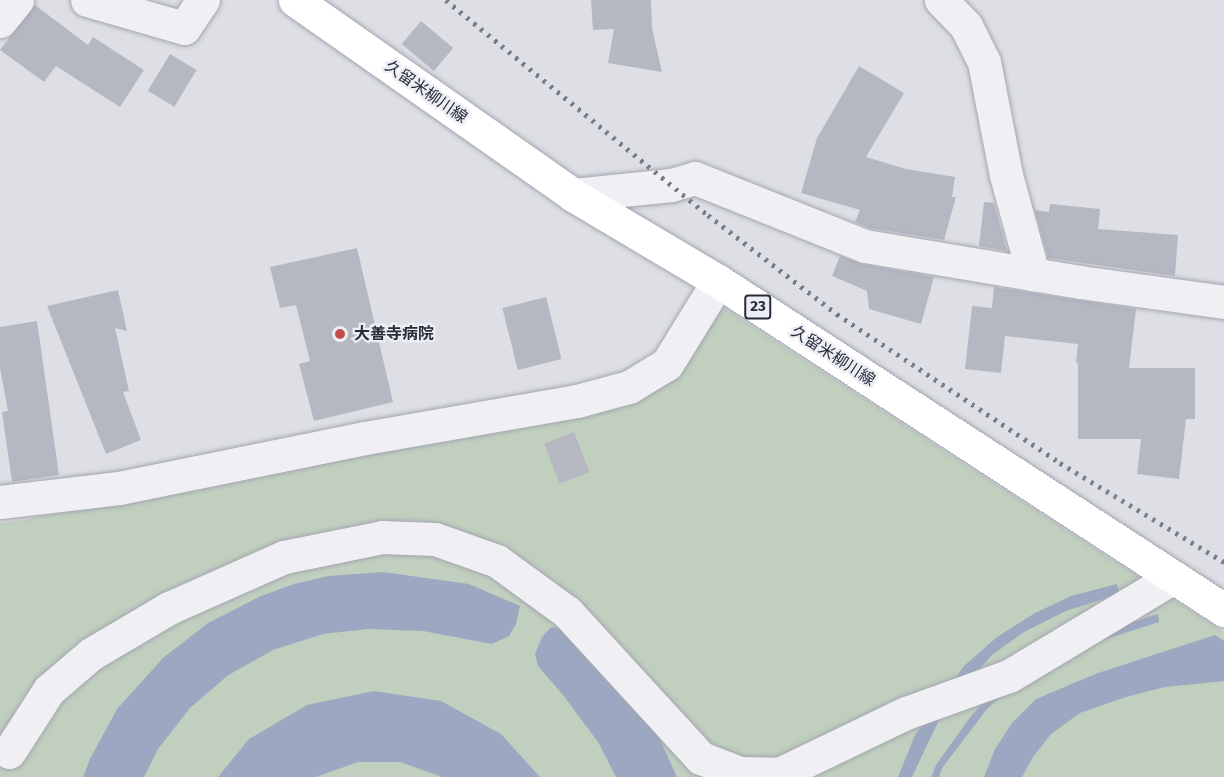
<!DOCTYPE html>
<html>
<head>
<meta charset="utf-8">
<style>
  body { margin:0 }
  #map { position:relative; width:1224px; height:777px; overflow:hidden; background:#dddfe5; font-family:"Fira Sans","Noto Sans JP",sans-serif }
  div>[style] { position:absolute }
  .green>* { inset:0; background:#c1cfbf }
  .water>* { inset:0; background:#9ca8c2 }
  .building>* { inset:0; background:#b5b8c2; transform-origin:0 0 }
  .roads { filter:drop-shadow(0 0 2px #a3a6af) drop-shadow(0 0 2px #a3a6af) }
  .minor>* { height:33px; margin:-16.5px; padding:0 16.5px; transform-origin:16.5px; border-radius:16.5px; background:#f0f0f4 }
  .major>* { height:33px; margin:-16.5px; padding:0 16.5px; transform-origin:16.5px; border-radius:16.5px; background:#fff }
  .rail>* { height:4.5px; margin-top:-2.25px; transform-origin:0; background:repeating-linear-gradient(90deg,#787d8d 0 3px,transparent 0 9px) }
  .dots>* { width:16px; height:16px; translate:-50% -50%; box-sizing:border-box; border:3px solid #eceef3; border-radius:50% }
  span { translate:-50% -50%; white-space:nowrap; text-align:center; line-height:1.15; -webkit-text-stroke:4.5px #eceef3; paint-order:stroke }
  .shield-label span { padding:2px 4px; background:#eceef3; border:2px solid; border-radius:4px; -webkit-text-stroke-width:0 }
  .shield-label { font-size:15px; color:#282c3b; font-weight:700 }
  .street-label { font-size:16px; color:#282c3b }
  .poi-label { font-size:16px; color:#282c3b; font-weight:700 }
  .left { translate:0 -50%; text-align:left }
</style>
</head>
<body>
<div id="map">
  <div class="green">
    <div style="clip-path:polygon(724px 308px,1224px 632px,1224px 777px,0 777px,0 523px,24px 520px,672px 371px,691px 335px)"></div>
  </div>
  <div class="water">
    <div style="clip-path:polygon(383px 572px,469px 584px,520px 606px,516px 624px,509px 636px,492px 644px,423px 631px,368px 629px,323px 634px,273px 650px,227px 676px,190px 708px,158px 749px,144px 777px,83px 777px,90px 759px,117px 709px,163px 658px,208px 623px,261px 596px,294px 584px,328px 576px)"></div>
    <div style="clip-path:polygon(1117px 584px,1119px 594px,1066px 611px,1024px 632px,992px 655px,957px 695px,938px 722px,912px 777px,898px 777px,915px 735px,964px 666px,997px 637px,1035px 613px,1071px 596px)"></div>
    <div style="clip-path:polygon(1158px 614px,1159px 622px,1097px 642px,1020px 678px,987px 709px,942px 768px,939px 777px,931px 777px,936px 765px,971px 716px,994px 691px,1101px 632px)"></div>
    <div style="clip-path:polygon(551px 627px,559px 628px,596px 657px,630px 695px,658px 735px,677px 777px,616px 777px,598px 742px,563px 695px,538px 666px,535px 654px,542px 637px)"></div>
    <div style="clip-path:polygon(1215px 635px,1224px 641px,1224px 681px,1165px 687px,1126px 697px,1080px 713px,1051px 734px,1033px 757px,1022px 777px,984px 777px,995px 749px,1012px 723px,1036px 699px,1098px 673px)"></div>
    <div style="clip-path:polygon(374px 691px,441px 701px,501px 734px,540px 777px,442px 777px,400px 762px,358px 762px,316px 777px,218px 777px,249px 739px,307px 705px)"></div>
  </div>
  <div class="building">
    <div style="clip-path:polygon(591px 0,651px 0,652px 28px,662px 72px,608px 63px,614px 29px,593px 30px)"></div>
    <div style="clip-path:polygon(35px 5px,88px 45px,93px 37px,144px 70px,120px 107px,56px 66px,44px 82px,0 50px)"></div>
    <div style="left:421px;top:21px;width:42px;height:30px;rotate:40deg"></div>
    <div style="left:170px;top:54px;width:31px;height:43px;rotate:31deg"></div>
    <div style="clip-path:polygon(859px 66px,904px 93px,866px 157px,906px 169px,955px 177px,952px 197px,956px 197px,944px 240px,870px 228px,855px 222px,860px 210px,801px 193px,817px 138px)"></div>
    <div style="clip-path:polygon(984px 202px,994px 203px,1007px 251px,979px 246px)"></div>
    <div style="clip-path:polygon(1050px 204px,1100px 209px,1098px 229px,1178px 235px,1175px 276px,1048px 258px,1035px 210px,1049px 212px)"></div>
    <div style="clip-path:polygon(357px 248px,393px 402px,314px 421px,299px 364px,310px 361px,296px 305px,280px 308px,270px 267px)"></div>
    <div style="clip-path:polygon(840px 256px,862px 264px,934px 277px,921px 324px,869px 309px,867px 291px,832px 276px)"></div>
    <div style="clip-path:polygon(994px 287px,1136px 309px,1129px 368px,1195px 368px,1195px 419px,1186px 419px,1179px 479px,1137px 474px,1141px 439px,1078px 439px,1078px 363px,1076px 363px,1078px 344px,1005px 336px,1001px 373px,965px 369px,972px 306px,992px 308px)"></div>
    <div style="clip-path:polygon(118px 290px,127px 331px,115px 328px,129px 391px,123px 392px,141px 440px,106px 454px,47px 306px)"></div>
    <div style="left:546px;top:297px;width:64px;height:45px;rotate:76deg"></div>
    <div style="clip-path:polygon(37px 321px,59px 475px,12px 482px,2px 412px,8px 411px,0 368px,0 327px)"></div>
    <div style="left:574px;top:432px;width:43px;height:32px;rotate:69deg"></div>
  </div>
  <div class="roads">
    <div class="minor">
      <div style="left:87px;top:0;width:101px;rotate:16.1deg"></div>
      <div style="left:184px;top:28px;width:34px;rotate:-56deg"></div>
      <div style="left:941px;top:0;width:36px;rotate:46deg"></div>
      <div style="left:966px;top:26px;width:40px;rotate:63.4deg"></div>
      <div style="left:984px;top:62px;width:115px;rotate:79deg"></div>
      <div style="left:1006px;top:175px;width:103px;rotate:74.7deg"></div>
      <div style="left:0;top:21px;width:27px;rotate:-51deg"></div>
      <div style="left:573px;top:195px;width:99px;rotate:-5.8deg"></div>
      <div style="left:671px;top:185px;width:25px;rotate:-16deg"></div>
      <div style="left:695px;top:178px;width:183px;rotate:21.8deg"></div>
      <div style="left:865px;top:246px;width:218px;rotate:9.5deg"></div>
      <div style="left:1080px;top:282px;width:145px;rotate:7.9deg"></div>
      <div style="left:0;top:502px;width:120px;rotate:-6.7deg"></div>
      <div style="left:119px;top:488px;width:251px;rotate:-11.5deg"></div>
      <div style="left:365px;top:438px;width:215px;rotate:-9.9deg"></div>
      <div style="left:577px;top:401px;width:54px;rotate:-15.1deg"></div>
      <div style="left:629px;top:387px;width:44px;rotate:-31.2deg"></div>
      <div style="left:667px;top:364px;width:97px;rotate:-58.4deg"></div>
      <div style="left:9px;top:752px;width:74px;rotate:-57.2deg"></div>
      <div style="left:49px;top:690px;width:55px;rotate:-40.6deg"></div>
      <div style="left:91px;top:654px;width:91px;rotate:-30.5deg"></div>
      <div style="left:169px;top:608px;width:126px;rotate:-23.9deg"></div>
      <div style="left:284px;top:557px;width:100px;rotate:-11.5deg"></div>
      <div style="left:382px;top:537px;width:53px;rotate:2.2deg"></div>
      <div style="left:435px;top:539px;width:66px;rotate:19.5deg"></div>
      <div style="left:497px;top:561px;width:87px;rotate:36.1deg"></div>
      <div style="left:567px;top:612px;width:198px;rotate:47.5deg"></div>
      <div style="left:701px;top:758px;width:42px;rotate:21deg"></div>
      <div style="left:740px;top:773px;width:39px;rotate:1deg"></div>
      <div style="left:779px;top:774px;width:141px;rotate:-25.7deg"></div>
      <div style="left:906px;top:713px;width:109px;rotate:-19.8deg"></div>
      <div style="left:1009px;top:676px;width:192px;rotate:-31deg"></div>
    </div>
    <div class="major">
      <div style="left:295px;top:0;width:340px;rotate:35deg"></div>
      <div style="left:573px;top:195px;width:169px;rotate:30.7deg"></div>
      <div style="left:718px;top:281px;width:604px;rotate:33.03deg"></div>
    </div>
  </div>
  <div class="rail">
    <div style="left:446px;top:0;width:339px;rotate:39.4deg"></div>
    <div style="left:708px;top:215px;width:163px;rotate:37.5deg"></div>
    <div style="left:837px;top:314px;width:268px;rotate:33.7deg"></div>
    <div style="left:1060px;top:463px;width:192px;rotate:31.1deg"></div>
  </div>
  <div class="dots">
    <div style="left:340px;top:334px;background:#bf4e4d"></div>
  </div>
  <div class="shield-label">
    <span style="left:758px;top:307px">23</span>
  </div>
  <div class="street-label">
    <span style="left:426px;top:92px;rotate:35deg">久留米柳川線</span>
    <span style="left:833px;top:356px;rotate:33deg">久留米柳川線</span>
  </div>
  <div class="poi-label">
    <span class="left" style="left:354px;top:334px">大善寺病院</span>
  </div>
</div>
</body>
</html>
